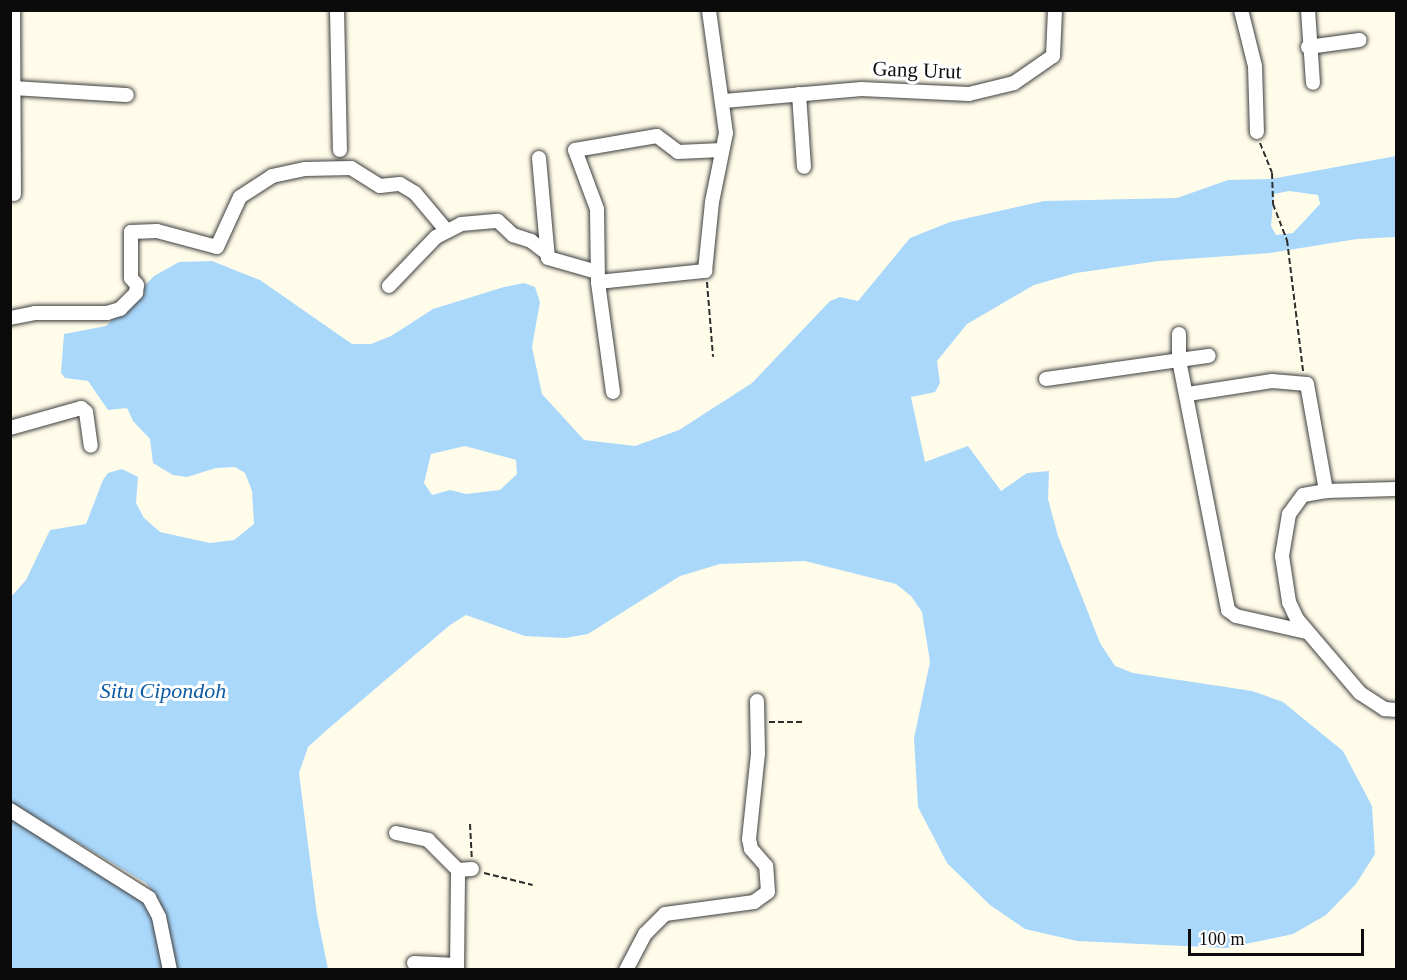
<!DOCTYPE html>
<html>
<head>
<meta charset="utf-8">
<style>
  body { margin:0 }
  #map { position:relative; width:1407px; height:980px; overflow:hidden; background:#fffcea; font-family:"Times New Roman",serif }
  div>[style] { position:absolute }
  .water>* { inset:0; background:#aad8fb }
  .path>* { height:2px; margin-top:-1px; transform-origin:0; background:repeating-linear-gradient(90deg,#2d2d2d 0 6px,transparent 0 9px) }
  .roads { filter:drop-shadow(0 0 2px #3e3e3e) drop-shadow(0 0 2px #3e3e3e) }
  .minor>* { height:14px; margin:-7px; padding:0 7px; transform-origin:7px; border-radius:7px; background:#fff }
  span { translate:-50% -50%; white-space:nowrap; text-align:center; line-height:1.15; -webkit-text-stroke:6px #fff; paint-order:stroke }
  .street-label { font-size:21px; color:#0b0b0b }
  .water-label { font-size:22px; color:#0d5ba5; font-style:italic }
  .frame { position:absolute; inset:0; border:12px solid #0b0b0b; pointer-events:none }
  .scale { position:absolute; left:1188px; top:929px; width:176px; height:27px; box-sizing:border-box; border:3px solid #0b0b0b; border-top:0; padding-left:8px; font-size:18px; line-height:21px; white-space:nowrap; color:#0b0b0b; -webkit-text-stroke:4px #fff; paint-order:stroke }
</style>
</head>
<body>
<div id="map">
  <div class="water">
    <div style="clip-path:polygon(evenodd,1396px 156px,1396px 237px,1357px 239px,1270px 253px,1159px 261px,1076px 273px,1034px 285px,967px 324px,937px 361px,940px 383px,935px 392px,911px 397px,925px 462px,968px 446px,1001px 491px,1027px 473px,1049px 471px,1048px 499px,1058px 536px,1100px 643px,1115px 666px,1133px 673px,1252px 691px,1283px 702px,1343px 751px,1372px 806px,1375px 854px,1356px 884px,1326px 915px,1293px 934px,1227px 948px,1077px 941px,1025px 929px,990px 905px,947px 863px,918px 807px,914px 738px,930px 662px,922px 612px,911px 596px,896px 584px,805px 561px,720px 564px,680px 576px,588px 634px,565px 638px,525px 636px,466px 615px,450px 625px,328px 729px,308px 747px,299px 773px,317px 915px,328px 969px,177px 969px,159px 900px,146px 883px,11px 803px,11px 597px,26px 580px,50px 530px,86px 524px,103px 480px,108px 473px,122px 469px,138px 477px,136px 503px,144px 518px,160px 532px,210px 543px,234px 540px,254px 524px,252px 491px,245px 473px,235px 467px,216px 468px,187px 477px,173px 475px,153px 463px,150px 439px,133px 421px,127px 408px,108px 410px,88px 381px,65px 378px,61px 373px,64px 334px,106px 326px,154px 276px,179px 262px,212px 261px,260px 280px,352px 344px,371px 344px,391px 336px,433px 309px,504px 287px,524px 283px,535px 287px,540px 302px,532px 347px,542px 394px,584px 440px,635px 446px,679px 430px,752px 383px,830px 301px,840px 297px,858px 301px,910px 238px,950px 222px,1044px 201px,1177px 198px,1228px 180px,1271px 179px,1396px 156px,1289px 191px,1318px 195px,1320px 204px,1293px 233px,1276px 235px,1271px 226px,1274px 194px,1289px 191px,1396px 156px,465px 446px,516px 460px,517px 474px,500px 490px,466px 494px,450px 490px,432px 495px,424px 483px,431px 454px,465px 446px)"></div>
    <div style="clip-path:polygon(11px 817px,139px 898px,153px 914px,166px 970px,11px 970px)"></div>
  </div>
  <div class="path">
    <div style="left:1260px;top:143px;width:32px;rotate:68deg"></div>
    <div style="left:1272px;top:173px;width:31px;rotate:88deg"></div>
    <div style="left:1273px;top:204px;width:39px;rotate:69deg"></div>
    <div style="left:1287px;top:240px;width:132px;rotate:83deg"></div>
    <div style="left:707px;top:282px;width:75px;rotate:85.4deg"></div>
    <div style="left:769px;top:722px;width:35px"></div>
    <div style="left:470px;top:824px;width:33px;rotate:87deg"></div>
    <div style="left:484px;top:873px;width:50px;rotate:13.8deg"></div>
  </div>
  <div class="roads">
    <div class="minor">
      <div style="left:13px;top:10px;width:184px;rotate:89.7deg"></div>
      <div style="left:337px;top:10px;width:140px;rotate:88.8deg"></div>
      <div style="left:1241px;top:10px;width:58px;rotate:76deg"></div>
      <div style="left:1255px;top:66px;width:66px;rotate:88.3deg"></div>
      <div style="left:1308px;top:10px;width:73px;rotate:86.1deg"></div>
      <div style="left:1308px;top:47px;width:52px;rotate:-7.7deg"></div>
      <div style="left:12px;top:88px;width:115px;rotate:3.5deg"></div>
      <div style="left:799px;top:94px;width:73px;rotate:86.1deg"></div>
      <div style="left:724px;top:101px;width:138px;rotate:-5deg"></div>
      <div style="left:861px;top:89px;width:108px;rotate:2.7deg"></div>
      <div style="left:969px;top:94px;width:46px;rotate:-13.7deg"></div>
      <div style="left:1014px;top:83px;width:47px;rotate:-34.7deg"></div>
      <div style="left:1053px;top:56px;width:46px;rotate:-87.5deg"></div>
      <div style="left:539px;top:158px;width:100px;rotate:84.9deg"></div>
      <div style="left:548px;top:258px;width:51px;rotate:15.9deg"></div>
      <div style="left:598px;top:282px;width:73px;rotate:-90.8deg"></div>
      <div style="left:597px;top:209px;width:63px;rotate:-110.4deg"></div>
      <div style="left:575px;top:150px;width:83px;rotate:-9.7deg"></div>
      <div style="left:657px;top:136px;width:26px;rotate:37deg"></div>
      <div style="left:678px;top:152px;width:44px;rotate:-2.6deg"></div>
      <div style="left:389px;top:286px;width:68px;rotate:-46.2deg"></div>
      <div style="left:436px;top:237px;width:28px;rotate:-27deg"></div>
      <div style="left:461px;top:224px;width:37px;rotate:-5deg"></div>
      <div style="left:498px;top:221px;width:21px;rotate:43deg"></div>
      <div style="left:513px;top:235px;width:19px;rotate:18deg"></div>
      <div style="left:531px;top:241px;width:20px;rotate:37deg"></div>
      <div style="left:10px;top:318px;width:25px;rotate:-11deg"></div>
      <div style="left:35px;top:313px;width:72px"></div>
      <div style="left:107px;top:313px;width:14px;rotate:-17deg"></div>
      <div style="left:120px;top:309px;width:23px;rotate:-45deg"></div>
      <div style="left:136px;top:293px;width:8px;rotate:-83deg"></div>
      <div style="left:137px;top:285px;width:9px;rotate:-131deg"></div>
      <div style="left:131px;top:278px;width:46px;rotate:-90deg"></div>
      <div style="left:131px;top:232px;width:26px;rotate:-2deg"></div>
      <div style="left:157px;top:231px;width:62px;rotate:14.9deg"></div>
      <div style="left:217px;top:247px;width:55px;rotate:-65.3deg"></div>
      <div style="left:240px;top:197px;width:38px;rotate:-33deg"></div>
      <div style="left:272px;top:176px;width:34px;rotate:-12deg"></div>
      <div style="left:305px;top:169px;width:46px;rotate:-1.2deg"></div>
      <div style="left:351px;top:168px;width:34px;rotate:32deg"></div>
      <div style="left:380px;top:186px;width:20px;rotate:-6deg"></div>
      <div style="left:400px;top:184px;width:17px;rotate:31deg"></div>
      <div style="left:415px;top:193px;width:48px;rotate:50deg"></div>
      <div style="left:1179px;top:334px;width:26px;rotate:90deg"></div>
      <div style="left:1179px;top:360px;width:30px;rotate:-8deg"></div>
      <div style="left:1046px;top:379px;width:134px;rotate:-8.1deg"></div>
      <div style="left:1179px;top:360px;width:255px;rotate:78.9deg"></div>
      <div style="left:1228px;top:610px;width:10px;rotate:37deg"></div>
      <div style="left:1236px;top:616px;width:73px;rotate:12.7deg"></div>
      <div style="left:613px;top:392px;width:111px;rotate:-97.8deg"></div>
      <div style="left:598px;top:282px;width:108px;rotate:-5.9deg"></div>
      <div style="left:705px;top:271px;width:69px;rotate:-84.2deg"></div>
      <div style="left:712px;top:202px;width:70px;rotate:-78.5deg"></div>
      <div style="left:726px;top:133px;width:124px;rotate:-97.9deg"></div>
      <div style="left:1188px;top:394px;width:85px;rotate:-8.8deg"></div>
      <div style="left:1272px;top:381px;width:35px;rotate:5deg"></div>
      <div style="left:1307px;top:384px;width:109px;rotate:79.9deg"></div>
      <div style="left:1326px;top:491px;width:23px;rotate:170deg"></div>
      <div style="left:1303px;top:495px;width:24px;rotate:126deg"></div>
      <div style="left:1289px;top:514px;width:43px;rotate:99.5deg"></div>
      <div style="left:1282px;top:556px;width:47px;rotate:81.3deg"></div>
      <div style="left:1289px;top:602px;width:19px;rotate:65deg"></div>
      <div style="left:1297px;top:619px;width:97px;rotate:49.6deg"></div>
      <div style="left:1360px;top:693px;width:30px;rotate:33deg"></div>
      <div style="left:1385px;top:709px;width:11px;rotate:5deg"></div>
      <div style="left:10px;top:428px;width:74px;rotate:-15.7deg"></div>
      <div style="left:81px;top:408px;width:6px;rotate:39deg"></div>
      <div style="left:86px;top:412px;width:34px;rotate:82deg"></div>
      <div style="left:1326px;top:491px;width:70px;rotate:-1.6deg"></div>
      <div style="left:10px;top:810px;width:165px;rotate:32.3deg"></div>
      <div style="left:149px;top:898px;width:21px;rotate:62deg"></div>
      <div style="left:159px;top:917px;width:54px;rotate:78.3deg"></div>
      <div style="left:396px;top:833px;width:33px;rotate:12deg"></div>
      <div style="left:428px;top:840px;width:42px;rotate:45deg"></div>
      <div style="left:414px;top:963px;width:43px;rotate:2.7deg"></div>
      <div style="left:457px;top:970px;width:100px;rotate:-89.4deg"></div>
      <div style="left:458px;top:870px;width:14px;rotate:-4deg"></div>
      <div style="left:626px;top:970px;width:41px;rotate:-62.2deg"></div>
      <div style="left:645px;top:934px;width:28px;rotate:-45deg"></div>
      <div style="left:665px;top:914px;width:90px;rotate:-7.7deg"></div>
      <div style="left:754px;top:902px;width:17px;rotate:-36deg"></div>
      <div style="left:768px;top:892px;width:26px;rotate:-94deg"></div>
      <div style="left:766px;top:866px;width:23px;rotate:-131deg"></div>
      <div style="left:751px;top:849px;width:10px;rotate:-101deg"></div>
      <div style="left:749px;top:839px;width:86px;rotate:-84deg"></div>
      <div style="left:758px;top:753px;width:52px;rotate:-91.1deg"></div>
    </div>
  </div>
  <div class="street-label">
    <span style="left:917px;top:70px;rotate:2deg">Gang Urut</span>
  </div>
  <div class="water-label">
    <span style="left:163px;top:691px">Situ Cipondoh</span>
  </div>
  <div class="frame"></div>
  <div class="scale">100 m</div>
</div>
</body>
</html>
